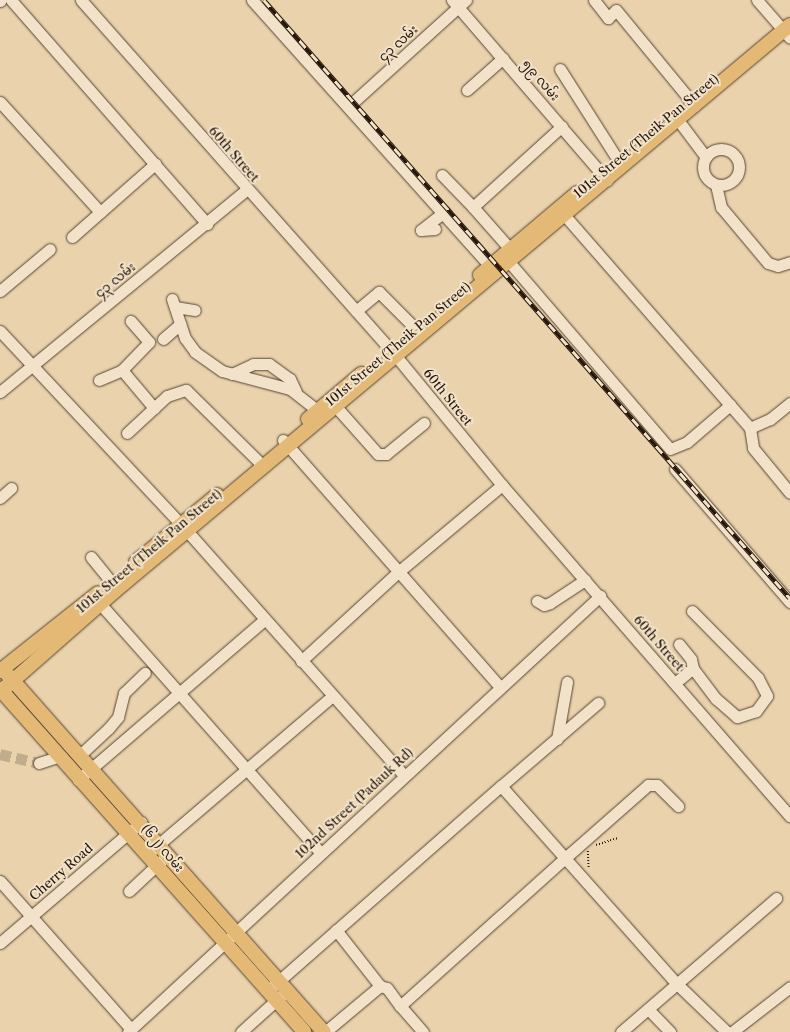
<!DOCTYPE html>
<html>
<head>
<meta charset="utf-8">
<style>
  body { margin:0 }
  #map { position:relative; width:790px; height:1032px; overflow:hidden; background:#e9d2ac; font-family:"Libre Caslon Text","Noto Sans Myanmar",serif }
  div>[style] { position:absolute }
  .minor-tunnel>* { height:11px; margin-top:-5.5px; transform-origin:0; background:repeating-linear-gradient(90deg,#c1ac8b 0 11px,transparent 0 16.5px) }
  .path>* { height:1.5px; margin-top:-0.75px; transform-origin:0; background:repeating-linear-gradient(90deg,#231509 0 1px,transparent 0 3px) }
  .roads { filter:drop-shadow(0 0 1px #544432) drop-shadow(0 0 1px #544432) }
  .minor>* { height:11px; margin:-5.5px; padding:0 5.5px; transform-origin:5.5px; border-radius:5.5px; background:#f1e2c9 }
  .minor>.ring { margin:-5.5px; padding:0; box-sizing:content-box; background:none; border:11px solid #f1e2c9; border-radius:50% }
  .major>* { height:14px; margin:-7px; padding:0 7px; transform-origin:7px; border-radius:7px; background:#e4b976 }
  .rail>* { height:4.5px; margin-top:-2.25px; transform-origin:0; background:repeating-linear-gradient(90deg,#f1e2c9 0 9px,#231509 0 18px); box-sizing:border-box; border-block:1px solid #231509 }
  span { translate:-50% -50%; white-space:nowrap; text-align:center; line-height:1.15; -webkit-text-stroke:4px #f1e2c9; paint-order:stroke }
  .street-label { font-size:13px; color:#231509 }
</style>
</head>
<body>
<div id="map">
  <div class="minor-tunnel">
    <div style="left:0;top:754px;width:40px;rotate:13deg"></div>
  </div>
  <div class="path">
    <div style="left:596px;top:845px;width:22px;rotate:-18deg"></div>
    <div style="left:588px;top:851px;width:18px;rotate:87deg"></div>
  </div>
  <div class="roads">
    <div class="minor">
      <div style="left:11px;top:0;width:298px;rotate:48.8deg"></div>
      <div style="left:81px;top:0;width:468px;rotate:48.5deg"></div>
      <div style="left:391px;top:350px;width:175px;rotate:50.6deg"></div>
      <div style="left:502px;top:485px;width:439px;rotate:49deg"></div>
      <div style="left:252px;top:0;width:358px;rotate:48.2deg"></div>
      <div style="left:452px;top:0;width:238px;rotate:49.3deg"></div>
      <div style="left:594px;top:0;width:23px;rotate:52deg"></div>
      <div style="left:608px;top:18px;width:11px;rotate:-45deg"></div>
      <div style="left:616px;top:10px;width:124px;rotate:50.5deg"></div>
      <div style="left:757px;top:0;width:50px;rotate:49deg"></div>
      <div style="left:0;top:1px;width:1px;rotate:-45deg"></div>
      <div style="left:560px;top:69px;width:108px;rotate:57.5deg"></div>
      <div style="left:467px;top:90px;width:48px;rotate:-41.6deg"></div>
      <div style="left:0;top:102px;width:149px;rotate:47.7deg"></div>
      <div style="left:349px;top:106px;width:158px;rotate:-42.2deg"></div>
      <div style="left:678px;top:120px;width:45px;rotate:53.1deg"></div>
      <div class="ring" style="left:703px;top:149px;width:25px;height:25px"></div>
      <div style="left:442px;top:175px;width:45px;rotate:45.9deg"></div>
      <div style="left:716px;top:185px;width:23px;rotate:77deg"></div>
      <div style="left:721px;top:207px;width:73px;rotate:50deg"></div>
      <div style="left:768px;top:263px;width:10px;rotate:17deg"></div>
      <div style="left:778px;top:266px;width:13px;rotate:-18deg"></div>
      <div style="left:560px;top:210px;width:289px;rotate:48.9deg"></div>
      <div style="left:435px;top:229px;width:14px;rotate:176deg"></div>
      <div style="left:421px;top:230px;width:29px;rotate:-38deg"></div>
      <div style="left:72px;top:237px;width:111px;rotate:-41.3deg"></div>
      <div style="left:510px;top:249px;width:56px;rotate:-131.4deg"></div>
      <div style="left:473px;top:207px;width:120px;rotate:-42.3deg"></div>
      <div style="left:510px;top:263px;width:245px;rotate:49.3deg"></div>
      <div style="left:670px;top:449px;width:18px;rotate:-22deg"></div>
      <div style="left:687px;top:442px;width:57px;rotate:-40.7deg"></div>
      <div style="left:0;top:291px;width:65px;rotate:-40deg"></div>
      <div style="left:172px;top:299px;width:41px;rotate:71.6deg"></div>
      <div style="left:185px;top:338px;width:17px;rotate:54deg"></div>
      <div style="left:195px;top:352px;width:33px;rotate:35deg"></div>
      <div style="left:222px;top:371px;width:70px;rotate:14.8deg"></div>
      <div style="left:290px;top:389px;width:36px;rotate:38deg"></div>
      <div style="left:175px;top:307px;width:20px;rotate:9deg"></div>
      <div style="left:356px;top:311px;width:30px;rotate:-40deg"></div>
      <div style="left:379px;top:292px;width:52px;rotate:45deg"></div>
      <div style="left:0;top:331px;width:275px;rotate:46.9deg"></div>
      <div style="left:188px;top:532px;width:325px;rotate:48.4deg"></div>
      <div style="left:163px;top:339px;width:23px;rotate:-41deg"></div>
      <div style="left:122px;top:370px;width:39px;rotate:-46deg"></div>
      <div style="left:149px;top:342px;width:28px;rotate:-131deg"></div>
      <div style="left:232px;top:374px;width:23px;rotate:-25deg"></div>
      <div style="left:253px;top:364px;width:16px"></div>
      <div style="left:269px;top:364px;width:26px;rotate:36deg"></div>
      <div style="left:290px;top:379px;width:14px;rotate:65deg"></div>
      <div style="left:99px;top:380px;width:25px;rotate:-23deg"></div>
      <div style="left:122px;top:370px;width:50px;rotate:49.9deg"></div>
      <div style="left:0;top:392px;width:320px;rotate:-39.4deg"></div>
      <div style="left:330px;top:400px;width:72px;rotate:48.4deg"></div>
      <div style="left:378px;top:454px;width:8px"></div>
      <div style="left:386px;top:454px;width:49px;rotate:-39.2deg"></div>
      <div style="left:790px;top:403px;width:26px;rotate:141deg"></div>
      <div style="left:770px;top:419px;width:22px;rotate:156deg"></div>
      <div style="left:750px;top:428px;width:20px;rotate:81deg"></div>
      <div style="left:753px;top:448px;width:58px;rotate:50.6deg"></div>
      <div style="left:127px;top:433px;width:54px;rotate:-42.8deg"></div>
      <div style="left:167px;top:396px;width:20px;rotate:-18deg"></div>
      <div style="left:186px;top:390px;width:101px;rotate:44.6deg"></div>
      <div style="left:283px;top:440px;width:329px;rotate:48.7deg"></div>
      <div style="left:675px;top:469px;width:176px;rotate:49.2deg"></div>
      <div style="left:0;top:498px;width:15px;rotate:-42deg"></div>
      <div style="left:91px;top:557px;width:32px;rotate:51deg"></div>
      <div style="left:96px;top:599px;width:339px;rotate:48.5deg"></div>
      <div style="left:537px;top:601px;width:8px;rotate:30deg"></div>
      <div style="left:544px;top:605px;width:6px;rotate:-18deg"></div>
      <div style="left:550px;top:603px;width:42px;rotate:-33.3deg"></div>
      <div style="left:692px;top:611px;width:94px;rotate:45.4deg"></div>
      <div style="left:758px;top:678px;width:20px;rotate:63deg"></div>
      <div style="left:767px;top:696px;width:19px;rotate:126deg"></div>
      <div style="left:756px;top:711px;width:20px;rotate:162deg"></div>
      <div style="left:737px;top:717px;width:28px;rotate:-139deg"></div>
      <div style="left:716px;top:699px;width:39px;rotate:-127deg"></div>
      <div style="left:301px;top:661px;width:130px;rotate:-42.5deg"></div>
      <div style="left:397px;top:573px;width:137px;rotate:-40deg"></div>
      <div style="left:675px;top:683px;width:23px;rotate:-40deg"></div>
      <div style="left:693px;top:668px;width:9px;rotate:-103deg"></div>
      <div style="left:691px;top:659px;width:19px;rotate:-129deg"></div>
      <div style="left:557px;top:739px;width:58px;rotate:-80deg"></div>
      <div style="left:80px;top:755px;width:38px;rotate:-43deg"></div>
      <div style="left:108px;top:729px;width:16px;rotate:-50deg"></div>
      <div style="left:118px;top:717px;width:25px;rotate:-76deg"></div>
      <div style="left:124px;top:693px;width:29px;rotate:-44deg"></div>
      <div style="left:39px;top:763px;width:19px;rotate:-18deg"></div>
      <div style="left:78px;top:780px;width:245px;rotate:-40.7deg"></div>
      <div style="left:501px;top:786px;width:128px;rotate:-40.6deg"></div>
      <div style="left:152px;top:850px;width:237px;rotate:-40.5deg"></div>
      <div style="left:0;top:881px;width:198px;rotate:48.5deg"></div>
      <div style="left:129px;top:891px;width:45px;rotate:-43.2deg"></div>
      <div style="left:336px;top:930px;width:71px;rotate:51.8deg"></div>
      <div style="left:0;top:943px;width:186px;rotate:-40.6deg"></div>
      <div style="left:273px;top:986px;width:303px;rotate:-41.3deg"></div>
      <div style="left:501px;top:786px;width:264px;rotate:48.4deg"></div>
      <div style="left:676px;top:983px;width:71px;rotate:43.9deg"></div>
      <div style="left:648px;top:1009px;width:32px;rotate:46deg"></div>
      <div style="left:128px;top:1032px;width:643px;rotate:-42.73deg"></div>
      <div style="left:241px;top:1032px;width:55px;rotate:-42.1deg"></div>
      <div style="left:325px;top:1032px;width:72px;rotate:-39.9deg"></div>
      <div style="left:380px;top:986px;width:7px;rotate:16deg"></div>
      <div style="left:387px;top:988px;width:22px;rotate:54deg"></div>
      <div style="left:423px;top:1032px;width:35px;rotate:-131deg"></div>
      <div style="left:400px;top:1006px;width:222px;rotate:-41.9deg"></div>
      <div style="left:565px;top:858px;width:111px;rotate:-41.3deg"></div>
      <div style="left:648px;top:785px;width:9px"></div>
      <div style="left:657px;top:785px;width:30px;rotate:45deg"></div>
      <div style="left:621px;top:1032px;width:205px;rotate:-40.8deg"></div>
      <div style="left:732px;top:1032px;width:73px;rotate:-37.8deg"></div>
    </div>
    <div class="major">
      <div style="left:480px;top:275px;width:127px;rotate:-40.2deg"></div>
      <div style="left:308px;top:419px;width:70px;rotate:-40.3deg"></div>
      <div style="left:136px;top:562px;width:105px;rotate:-39.6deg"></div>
      <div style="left:0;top:671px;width:125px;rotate:-38.5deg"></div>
      <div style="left:7px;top:674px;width:478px;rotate:48.5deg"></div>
      <div style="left:0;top:689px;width:458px;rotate:48.4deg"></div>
      <div style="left:0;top:692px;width:153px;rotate:-41.3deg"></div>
      <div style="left:115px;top:591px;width:881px;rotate:-39.98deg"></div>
    </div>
  </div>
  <div class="rail">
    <div style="left:264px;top:0;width:796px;rotate:48.67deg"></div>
  </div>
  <div class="street-label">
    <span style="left:398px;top:43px;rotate:-42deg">၄၃ လမ်း</span>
    <span style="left:541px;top:80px;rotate:49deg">၅၉ လမ်း</span>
    <span style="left:646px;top:136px;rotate:-40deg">101st Street (Theik Pan Street)</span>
    <span style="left:234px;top:154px;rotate:49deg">60th Street</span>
    <span style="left:115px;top:280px;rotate:-39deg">၄၃ လမ်း</span>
    <span style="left:398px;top:344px;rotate:-40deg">101st Street (Theik Pan Street)</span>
    <span style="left:448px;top:397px;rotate:51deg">60th Street</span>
    <span style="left:149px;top:551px;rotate:-40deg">101st Street (Theik Pan Street)</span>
    <span style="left:659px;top:643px;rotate:49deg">60th Street</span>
    <span style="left:354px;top:803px;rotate:-43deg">102nd Street (Padauk Rd)</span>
    <span style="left:163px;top:848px;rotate:50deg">(၆၂) လမ်း</span>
    <span style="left:61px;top:872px;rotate:-41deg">Cherry Road</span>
  </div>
</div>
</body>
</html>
